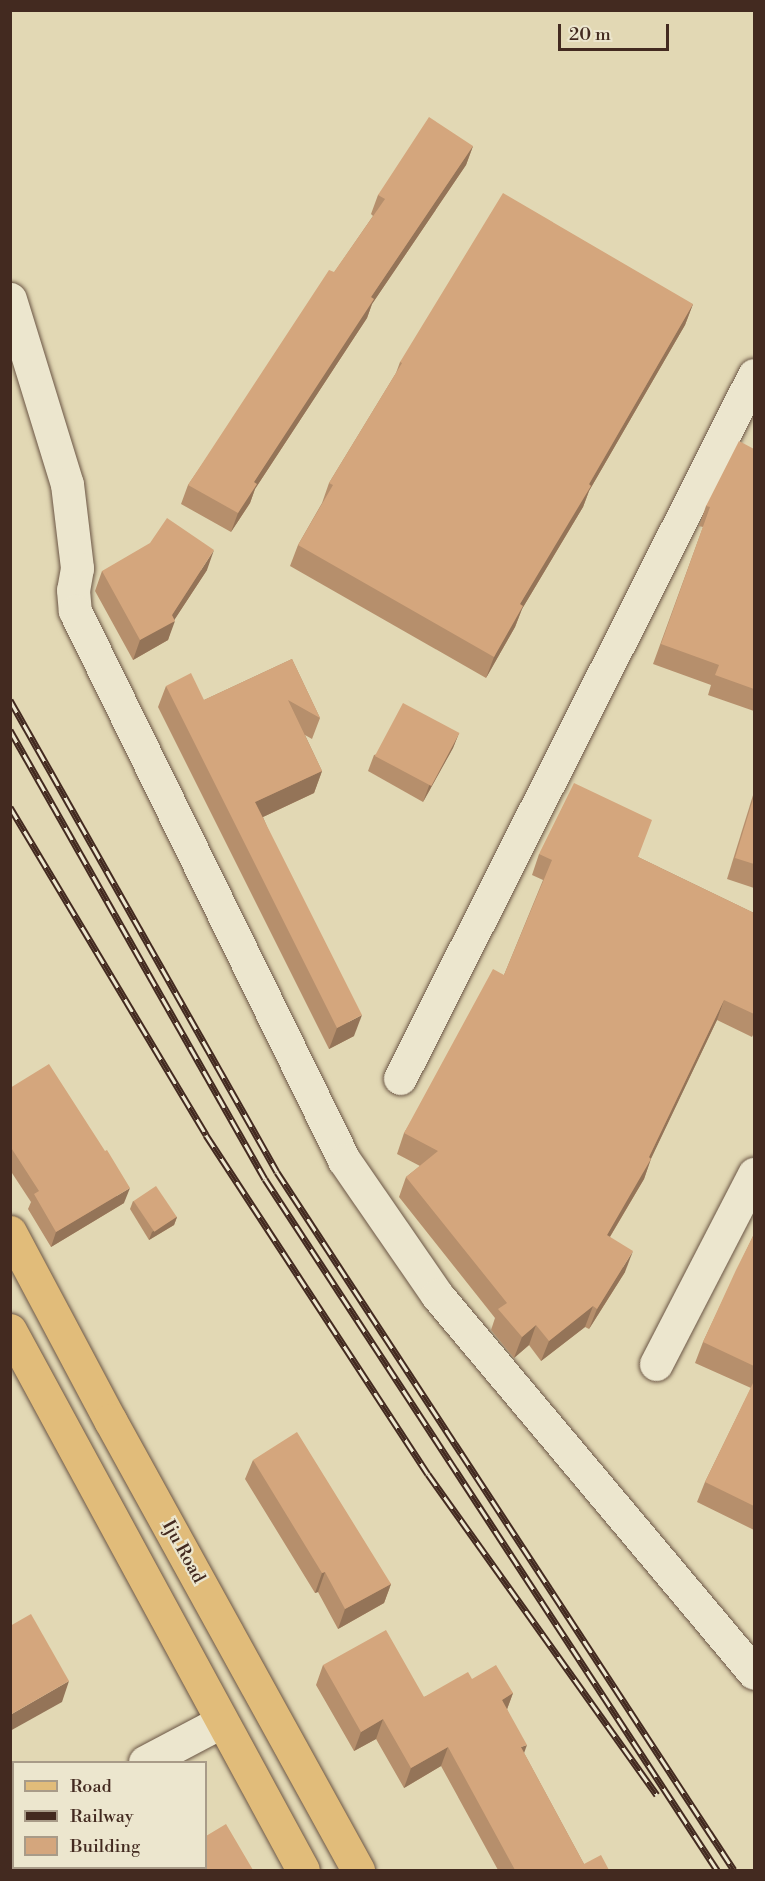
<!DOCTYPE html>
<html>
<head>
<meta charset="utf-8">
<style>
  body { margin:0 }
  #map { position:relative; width:765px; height:1881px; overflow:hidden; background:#e2d8b4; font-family:"Libre Bodoni",serif }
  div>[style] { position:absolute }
  .roads { filter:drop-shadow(0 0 2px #6b5645) drop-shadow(0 0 2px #6b5645) }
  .minor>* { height:33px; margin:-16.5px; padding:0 16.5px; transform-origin:16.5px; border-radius:16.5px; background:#ece6ce }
  .major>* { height:33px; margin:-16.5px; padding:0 16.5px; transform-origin:16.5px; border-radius:16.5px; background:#e1bc7a }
  .rail>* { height:7px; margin-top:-3.5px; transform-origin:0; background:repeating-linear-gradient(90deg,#ece6ce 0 14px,#432a20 0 28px); box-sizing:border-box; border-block:2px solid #432a20 }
  .wall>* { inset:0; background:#b68f6c }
  .shaded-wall>* { inset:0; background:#947458 }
  .building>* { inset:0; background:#d4a67d; transform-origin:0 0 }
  span { translate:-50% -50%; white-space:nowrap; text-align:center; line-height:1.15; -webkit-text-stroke:4.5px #ece6ce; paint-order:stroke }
  .street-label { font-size:18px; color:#432a20 }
  .frame { position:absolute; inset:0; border:12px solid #432a20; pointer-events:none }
  .legend { position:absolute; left:12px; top:1761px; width:195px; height:108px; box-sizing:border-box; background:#ece6ce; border:2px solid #a89b88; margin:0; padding:8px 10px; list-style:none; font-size:18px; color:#432a20 }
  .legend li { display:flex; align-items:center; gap:12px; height:30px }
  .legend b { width:30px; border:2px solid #a89b88 }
  .scale { position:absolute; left:558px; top:24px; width:111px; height:27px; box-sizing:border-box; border:3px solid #432a20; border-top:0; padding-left:8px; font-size:18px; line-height:21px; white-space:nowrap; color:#432a20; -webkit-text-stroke:4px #ece6ce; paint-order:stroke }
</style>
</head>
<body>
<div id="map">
  <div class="roads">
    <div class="minor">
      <div style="left:10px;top:299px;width:194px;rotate:72.9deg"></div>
      <div style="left:67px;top:484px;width:85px;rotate:83.2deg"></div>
      <div style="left:77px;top:568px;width:22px;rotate:100deg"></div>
      <div style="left:73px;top:590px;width:21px;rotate:85deg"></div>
      <div style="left:75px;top:611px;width:611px;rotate:63.9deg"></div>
      <div style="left:344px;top:1160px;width:164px;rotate:55.4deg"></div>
      <div style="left:437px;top:1295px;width:493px;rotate:50deg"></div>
      <div style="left:400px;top:1078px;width:787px;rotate:-63.27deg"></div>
      <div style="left:656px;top:1364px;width:214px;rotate:-62.7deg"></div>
      <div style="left:145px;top:1762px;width:86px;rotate:-27.8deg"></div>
      <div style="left:10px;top:1834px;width:4px;rotate:-14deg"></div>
    </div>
    <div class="major">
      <div style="left:10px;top:1232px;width:213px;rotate:62deg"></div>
      <div style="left:110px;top:1420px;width:514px;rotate:61.14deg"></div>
      <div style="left:10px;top:1330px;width:614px;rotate:61.52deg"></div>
    </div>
  </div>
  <div class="rail">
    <div style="left:10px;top:700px;width:542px;rotate:60.5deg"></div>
    <div style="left:277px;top:1172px;width:834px;rotate:56.79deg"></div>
    <div style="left:10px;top:730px;width:516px;rotate:60.41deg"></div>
    <div style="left:265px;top:1179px;width:826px;rotate:56.81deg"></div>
    <div style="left:10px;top:807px;width:382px;rotate:59.1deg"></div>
    <div style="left:206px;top:1135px;width:405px;rotate:56.8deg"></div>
    <div style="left:428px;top:1474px;width:394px;rotate:54.5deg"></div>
  </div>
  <div class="wall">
    <div style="clip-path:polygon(473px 146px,466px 165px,372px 304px,367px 318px,255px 489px,250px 503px,231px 532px,181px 504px,188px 485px,373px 216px,371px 214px,378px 195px)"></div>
    <div style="clip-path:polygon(693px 304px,685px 325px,589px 491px,583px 507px,522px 609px,515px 627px,486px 678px,290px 566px,298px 545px,322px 503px,329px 483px,396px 373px,400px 362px)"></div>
    <div style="clip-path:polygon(754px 449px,754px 711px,708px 695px,711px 685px,653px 664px,703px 527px,699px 526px,706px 506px)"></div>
    <div style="clip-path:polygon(207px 570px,174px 620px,168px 640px,133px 660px,95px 591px,102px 571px)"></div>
    <div style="clip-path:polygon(292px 659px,320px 718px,312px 739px,305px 735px,322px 771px,314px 793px,263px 817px,354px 1036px,329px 1049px,158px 707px,166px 686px,204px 700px)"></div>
    <div style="clip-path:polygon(459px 733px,453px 748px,423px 802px,368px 771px,374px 755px)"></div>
    <div style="clip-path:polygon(754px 792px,754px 888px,727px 879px)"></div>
    <div style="clip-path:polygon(539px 854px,638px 857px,754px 913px,754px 1033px,752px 1037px,717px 1020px,651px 1158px,644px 1179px,610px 1237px,625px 1272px,589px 1329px,585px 1327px,541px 1361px,529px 1345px,514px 1358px,491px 1330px,495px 1318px,399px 1197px,406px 1177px,420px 1166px,397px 1154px,404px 1133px,504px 975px,543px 880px,532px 875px)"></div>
    <div style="clip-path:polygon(10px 1088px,124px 1203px,51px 1247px,28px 1209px,31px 1202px,10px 1170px)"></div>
    <div style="clip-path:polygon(133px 1201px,177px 1217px,174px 1225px,149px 1240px,130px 1209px)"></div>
    <div style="clip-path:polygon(754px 1234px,754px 1530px,697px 1502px,705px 1482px,751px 1388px,695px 1363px,703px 1342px)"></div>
    <div style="clip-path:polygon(253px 1460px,391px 1584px,384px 1603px,338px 1629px,318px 1592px,315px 1593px,245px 1479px)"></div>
    <div style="clip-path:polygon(323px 1665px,424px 1697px,472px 1679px,513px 1693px,507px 1709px,524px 1753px,584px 1864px,609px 1870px,498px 1870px,441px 1766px,404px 1788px,376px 1739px,354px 1751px,316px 1685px)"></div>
    <div style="clip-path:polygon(63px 1868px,206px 1868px,253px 1870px,62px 1870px)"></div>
  </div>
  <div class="shaded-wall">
    <div style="clip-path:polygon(473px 146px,466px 165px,372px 304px,367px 318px,255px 489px,250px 503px,231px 532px,238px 513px,254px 482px,371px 297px)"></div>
    <div style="clip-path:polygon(693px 304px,685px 325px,589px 491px,583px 507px,522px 609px,515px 627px,486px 678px,494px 657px,520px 604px)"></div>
    <div style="clip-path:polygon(214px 550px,207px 570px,173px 622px,175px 621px,168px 640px,133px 660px,140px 640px,172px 615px)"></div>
    <div style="clip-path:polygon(459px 733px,453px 748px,423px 802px,429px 786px)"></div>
    <div style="clip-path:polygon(322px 771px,314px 793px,248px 824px,255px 802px)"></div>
    <div style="clip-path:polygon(724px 1000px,717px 1020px,649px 1163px,651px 1159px,644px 1179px,599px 1255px,607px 1235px,649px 1157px)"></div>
    <div style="clip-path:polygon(362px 1015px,354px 1036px,329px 1049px,337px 1028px)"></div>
    <div style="clip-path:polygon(130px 1188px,124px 1203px,51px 1247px,56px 1232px)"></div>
    <div style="clip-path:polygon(177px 1217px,174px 1225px,149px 1240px,152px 1232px)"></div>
    <div style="clip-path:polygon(633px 1251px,625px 1272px,589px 1329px,597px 1309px)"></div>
    <div style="clip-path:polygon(593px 1306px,585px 1327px,541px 1361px,549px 1341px)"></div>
    <div style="clip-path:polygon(536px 1325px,529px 1345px,514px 1358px,522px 1337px)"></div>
    <div style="clip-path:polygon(325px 1572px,318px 1592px,315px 1593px,322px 1573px)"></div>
    <div style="clip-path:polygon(391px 1584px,384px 1603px,338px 1629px,345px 1609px)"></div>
    <div style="clip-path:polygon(69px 1681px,62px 1702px,10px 1731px,10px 1715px)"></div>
    <div style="clip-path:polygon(513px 1693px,506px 1712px,502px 1700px)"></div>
    <div style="clip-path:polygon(383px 1719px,376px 1739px,354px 1751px,361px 1732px)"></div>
    <div style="clip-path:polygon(527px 1745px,520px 1764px,521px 1747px)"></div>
    <div style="clip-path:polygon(448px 1747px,441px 1766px,404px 1788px,411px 1768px)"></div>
  </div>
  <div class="building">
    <div style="clip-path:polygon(429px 117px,473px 146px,371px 297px,374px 299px,254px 482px,257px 484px,238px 513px,188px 485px,329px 270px,334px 272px,385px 199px,378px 195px)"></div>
    <div style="clip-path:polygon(503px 193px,693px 304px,589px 484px,591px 486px,520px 604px,523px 606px,494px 657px,298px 545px,333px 485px,329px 483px,402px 363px,400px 362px)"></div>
    <div style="clip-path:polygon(739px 441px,754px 449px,754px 689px,715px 675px,719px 665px,661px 644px,710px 507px,706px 506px)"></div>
    <div style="clip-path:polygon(167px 518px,214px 550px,172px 615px,175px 621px,140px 640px,102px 571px,150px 543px)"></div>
    <div style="clip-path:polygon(292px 659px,320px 718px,288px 700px,322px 771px,255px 802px,362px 1015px,337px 1028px,166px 686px,191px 673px,204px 700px)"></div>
    <div style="left:403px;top:703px;width:64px;height:60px;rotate:28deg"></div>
    <div style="clip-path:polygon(574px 783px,652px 820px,638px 857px,754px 913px,754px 1014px,724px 1000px,649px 1157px,651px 1159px,607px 1235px,633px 1251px,597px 1309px,593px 1306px,549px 1341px,536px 1325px,522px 1337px,498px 1309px,507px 1303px,406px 1177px,438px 1151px,404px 1133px,493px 969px,504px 975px,552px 860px,539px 854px)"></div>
    <div style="clip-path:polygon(754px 796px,754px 864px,735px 858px)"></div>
    <div style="clip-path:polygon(49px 1064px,105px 1151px,107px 1150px,130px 1188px,56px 1232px,34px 1194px,39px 1191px,10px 1146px,10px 1088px)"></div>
    <div style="left:156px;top:1186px;width:37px;height:27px;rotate:56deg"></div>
    <div style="clip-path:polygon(754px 1234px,754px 1366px,703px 1342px,736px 1270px)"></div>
    <div style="clip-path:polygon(754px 1381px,754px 1506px,705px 1482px)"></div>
    <div style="clip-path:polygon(297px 1432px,391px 1584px,345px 1609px,325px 1572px,322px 1573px,253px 1460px)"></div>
    <div style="clip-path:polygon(31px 1614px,69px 1681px,10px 1715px,10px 1626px)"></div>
    <div style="clip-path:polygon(386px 1630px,424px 1697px,468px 1672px,472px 1679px,496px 1665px,513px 1693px,502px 1700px,527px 1745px,521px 1747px,584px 1864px,601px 1855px,609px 1870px,515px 1870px,448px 1747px,411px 1768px,383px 1719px,361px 1732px,323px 1665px)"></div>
    <div style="clip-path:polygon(226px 1824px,253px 1870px,198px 1870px,197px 1868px,206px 1868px,206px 1836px)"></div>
    <div style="left:70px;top:1868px;width:112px;height:3px"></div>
  </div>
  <div class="street-label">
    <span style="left:183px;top:1552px;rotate:61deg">Iju Road</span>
  </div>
  <div class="frame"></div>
  <ul class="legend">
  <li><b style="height:8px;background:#e1bc7a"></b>Road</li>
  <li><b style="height:8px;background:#432a20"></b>Railway</li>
  <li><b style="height:16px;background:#d4a67d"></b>Building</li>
  </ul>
  <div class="scale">20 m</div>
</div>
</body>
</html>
